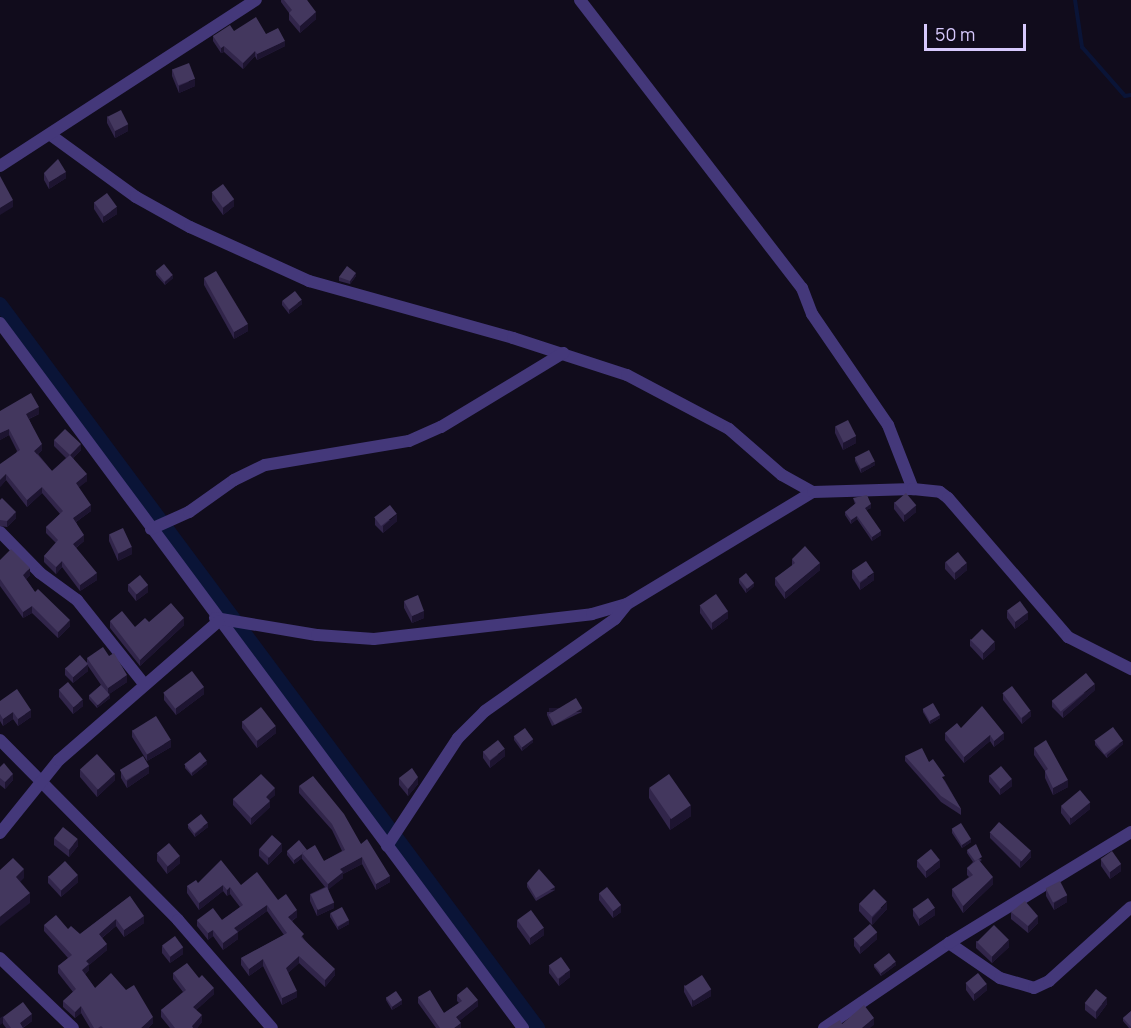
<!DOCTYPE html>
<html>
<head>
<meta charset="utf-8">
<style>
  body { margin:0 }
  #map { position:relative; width:1131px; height:1028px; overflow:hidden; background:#110c1c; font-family:Manrope,sans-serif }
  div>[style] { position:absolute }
  .stream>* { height:4px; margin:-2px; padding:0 2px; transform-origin:2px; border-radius:2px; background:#0a1437 }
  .canal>* { height:14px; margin:-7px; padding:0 7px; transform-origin:7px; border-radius:7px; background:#0a1437 }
  .minor>* { height:12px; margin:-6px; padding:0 6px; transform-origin:6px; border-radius:6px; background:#44387a }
  .wall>* { inset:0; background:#31254a }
  .shaded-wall>* { inset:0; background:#1d1430; transform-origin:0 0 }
  .building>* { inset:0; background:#43375e; transform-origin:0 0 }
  span { translate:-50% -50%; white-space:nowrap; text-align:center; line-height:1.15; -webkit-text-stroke:4.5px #110c1c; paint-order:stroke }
  .scale { position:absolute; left:924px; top:24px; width:102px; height:27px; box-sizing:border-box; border:3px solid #d7c9fd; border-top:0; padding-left:8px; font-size:18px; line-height:21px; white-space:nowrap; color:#d7c9fd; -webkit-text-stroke:4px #110c1c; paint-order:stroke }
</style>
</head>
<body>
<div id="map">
  <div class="stream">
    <div style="left:1075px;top:0;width:48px;rotate:81.5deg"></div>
    <div style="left:1082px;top:47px;width:65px;rotate:48.7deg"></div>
    <div style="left:1125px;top:96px;width:6px;rotate:-9deg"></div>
  </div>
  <div class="canal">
    <div style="left:0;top:304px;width:902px;rotate:53.38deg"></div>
  </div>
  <div class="minor">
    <div style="left:580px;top:0;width:364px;rotate:52.4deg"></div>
    <div style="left:802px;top:288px;width:28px;rotate:69deg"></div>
    <div style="left:812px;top:314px;width:135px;rotate:55.6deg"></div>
    <div style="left:888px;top:425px;width:69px;rotate:68.7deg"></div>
    <div style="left:52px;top:136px;width:104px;rotate:36deg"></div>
    <div style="left:136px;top:197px;width:62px;rotate:29.1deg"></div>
    <div style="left:190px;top:227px;width:131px;rotate:24.4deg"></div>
    <div style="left:309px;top:281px;width:212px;rotate:15.6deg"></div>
    <div style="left:513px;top:338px;width:120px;rotate:18deg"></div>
    <div style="left:627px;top:375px;width:115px;rotate:27.9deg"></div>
    <div style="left:729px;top:429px;width:70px;rotate:41deg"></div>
    <div style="left:782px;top:475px;width:35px;rotate:29deg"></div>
    <div style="left:0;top:166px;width:305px;rotate:-33deg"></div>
    <div style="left:0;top:323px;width:878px;rotate:53.43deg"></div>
    <div style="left:151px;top:529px;width:42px;rotate:-24.1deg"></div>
    <div style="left:189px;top:512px;width:55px;rotate:-35.4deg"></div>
    <div style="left:234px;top:480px;width:34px;rotate:-26deg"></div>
    <div style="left:265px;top:465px;width:146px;rotate:-9.5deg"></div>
    <div style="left:409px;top:441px;width:35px;rotate:-24deg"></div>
    <div style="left:441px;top:427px;width:143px;rotate:-31.2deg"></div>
    <div style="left:0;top:532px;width:57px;rotate:45.7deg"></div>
    <div style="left:40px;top:573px;width:46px;rotate:36.1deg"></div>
    <div style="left:77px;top:600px;width:107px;rotate:51.4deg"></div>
    <div style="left:215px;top:618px;width:103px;rotate:9.5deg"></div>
    <div style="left:317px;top:635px;width:57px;rotate:4deg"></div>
    <div style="left:374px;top:639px;width:219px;rotate:-6.5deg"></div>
    <div style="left:592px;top:614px;width:36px;rotate:-16deg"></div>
    <div style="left:627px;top:604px;width:217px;rotate:-31.1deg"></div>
    <div style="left:813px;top:492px;width:100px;rotate:-1.7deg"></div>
    <div style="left:913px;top:489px;width:27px;rotate:6deg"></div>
    <div style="left:940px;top:492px;width:10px;rotate:37deg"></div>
    <div style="left:948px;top:498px;width:184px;rotate:49.2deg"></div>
    <div style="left:1068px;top:637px;width:71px;rotate:26.9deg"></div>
    <div style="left:0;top:740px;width:253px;rotate:45.3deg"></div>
    <div style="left:178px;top:920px;width:143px;rotate:49deg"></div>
    <div style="left:0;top:833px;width:94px;rotate:-51.1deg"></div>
    <div style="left:59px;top:760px;width:211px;rotate:-41deg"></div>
    <div style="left:387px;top:846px;width:129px;rotate:-56.7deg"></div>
    <div style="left:458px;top:738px;width:38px;rotate:-45deg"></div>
    <div style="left:485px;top:711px;width:159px;rotate:-35.3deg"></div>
    <div style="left:615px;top:619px;width:19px;rotate:-51deg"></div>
    <div style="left:949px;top:943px;width:62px;rotate:34.5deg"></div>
    <div style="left:1000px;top:978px;width:35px;rotate:16deg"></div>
    <div style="left:1034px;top:988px;width:17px;rotate:-25deg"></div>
    <div style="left:1049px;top:981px;width:110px;rotate:-42.1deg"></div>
    <div style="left:0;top:958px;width:101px;rotate:43.8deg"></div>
    <div style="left:824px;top:1028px;width:151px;rotate:-34.2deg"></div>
    <div style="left:949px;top:943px;width:213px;rotate:-31.4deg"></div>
  </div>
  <div class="wall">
    <div style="clip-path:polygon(281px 0,307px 0,316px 19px,300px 33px,289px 20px,289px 13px,281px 2px)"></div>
    <div style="clip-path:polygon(234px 31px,266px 34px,285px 46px,257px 60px,255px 56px,243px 69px,224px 52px,221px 53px,213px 41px,213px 36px)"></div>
    <div style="clip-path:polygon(172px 69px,195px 86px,179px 93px,172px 76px)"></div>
    <div style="clip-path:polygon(107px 116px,128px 131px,115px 138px,107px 123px)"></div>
    <div style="clip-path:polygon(44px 173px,66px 178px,49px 189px,44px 180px)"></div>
    <div style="clip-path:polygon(212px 193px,234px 206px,223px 215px,212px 200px)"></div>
    <div style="clip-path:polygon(94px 202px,117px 214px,103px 223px,94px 209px)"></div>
    <div style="clip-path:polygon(156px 271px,173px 278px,165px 285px,156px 275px)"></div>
    <div style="clip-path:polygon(356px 276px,350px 284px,339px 281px,339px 277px)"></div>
    <div style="clip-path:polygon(204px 278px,248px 331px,234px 339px,204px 285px)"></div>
    <div style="clip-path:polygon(282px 301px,302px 304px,289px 314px,282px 305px)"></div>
    <div style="clip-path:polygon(0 411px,39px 414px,29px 419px,42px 450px,38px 454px,52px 471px,66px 458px,54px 446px,54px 440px,81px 450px,73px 458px,87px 481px,78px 487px,91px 511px,76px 522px,84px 541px,76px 548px,97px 580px,80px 591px,62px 567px,56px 574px,44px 562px,44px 556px,56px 543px,46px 533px,46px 527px,60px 514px,42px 493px,27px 507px,6px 480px,0 487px,17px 451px,9px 435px,0 440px)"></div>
    <div style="clip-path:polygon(835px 426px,856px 443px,843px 450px,835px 433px)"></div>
    <div style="clip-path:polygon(855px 458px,875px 465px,861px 473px,855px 461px)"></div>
    <div style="clip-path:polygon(853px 498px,871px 508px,866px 510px,881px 535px,872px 541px,857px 519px,851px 524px,845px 515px,845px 512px,855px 504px)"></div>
    <div style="clip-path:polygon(0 500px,16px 518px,7px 527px,0 526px)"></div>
    <div style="clip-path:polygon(894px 502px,916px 512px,904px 522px,894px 509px)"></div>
    <div style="clip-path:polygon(375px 518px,397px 521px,383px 533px,375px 525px)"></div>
    <div style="clip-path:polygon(109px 534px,132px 554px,118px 561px,109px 541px)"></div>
    <div style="clip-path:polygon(792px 559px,820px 570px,785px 599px,775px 585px,775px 578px,792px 566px)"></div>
    <div style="clip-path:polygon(0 560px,30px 575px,26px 579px,35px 592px,70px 626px,58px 638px,32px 613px,23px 618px,0 586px)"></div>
    <div style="clip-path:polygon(945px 562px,967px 570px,955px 580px,945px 569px)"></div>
    <div style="clip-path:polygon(852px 571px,874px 580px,860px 590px,852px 578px)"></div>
    <div style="clip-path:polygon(739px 579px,754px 586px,746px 593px,739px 583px)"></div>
    <div style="clip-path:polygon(128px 584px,148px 592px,136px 601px,128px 591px)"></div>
    <div style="clip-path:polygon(404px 601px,424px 618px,412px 623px,404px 608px)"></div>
    <div style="clip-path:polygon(700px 606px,728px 618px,712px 630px,700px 613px)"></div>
    <div style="clip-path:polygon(1007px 611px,1028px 619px,1015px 629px,1007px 618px)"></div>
    <div style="clip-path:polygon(110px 621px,135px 627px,149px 622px,184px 625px,140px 666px,110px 628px)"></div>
    <div style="clip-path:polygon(970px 639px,995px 649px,983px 660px,970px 646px)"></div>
    <div style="clip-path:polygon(87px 658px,127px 682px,109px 694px,110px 698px,97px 708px,89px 699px,89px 695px,101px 685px,88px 666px,88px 671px,73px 683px,65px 675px,65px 668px,87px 663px)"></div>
    <div style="clip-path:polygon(59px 690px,83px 706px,73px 714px,59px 697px)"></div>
    <div style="clip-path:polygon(1095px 690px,1063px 718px,1052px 707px,1052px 701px)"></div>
    <div style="clip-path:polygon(164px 693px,204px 694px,176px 715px,164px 700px)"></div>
    <div style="clip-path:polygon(1003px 694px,1031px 716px,1022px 724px,1003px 700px)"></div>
    <div style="clip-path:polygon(0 701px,31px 717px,18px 726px,13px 719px,3px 726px,0 721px)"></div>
    <div style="clip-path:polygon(923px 709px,940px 718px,930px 724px,923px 712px)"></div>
    <div style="clip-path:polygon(547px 712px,582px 712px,552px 726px,547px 715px)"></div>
    <div style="clip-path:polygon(242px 721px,276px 733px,257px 748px,242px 728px)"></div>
    <div style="clip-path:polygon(961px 728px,1004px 739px,994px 747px,990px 741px,964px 763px,945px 740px,945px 733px)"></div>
    <div style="clip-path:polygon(132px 730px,171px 747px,147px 761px,132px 737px)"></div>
    <div style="clip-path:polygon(514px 737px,533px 742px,522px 751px,514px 740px)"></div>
    <div style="clip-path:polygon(1095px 741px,1123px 744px,1107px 758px,1095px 745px)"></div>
    <div style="clip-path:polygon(1034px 748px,1068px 787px,1053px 795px,1045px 778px,1045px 771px,1034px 755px)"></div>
    <div style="clip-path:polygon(483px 751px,505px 756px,490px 768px,483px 758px)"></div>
    <div style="clip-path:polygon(905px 756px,929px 762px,945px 781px,961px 809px,961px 815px,941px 802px,905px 761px)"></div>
    <div style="clip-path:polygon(207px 764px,192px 776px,185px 768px,185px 765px)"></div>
    <div style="clip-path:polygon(0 767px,13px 780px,5px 789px,0 785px)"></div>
    <div style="clip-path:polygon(80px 770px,115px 780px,97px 797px,80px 777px)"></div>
    <div style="clip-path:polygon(121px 771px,149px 773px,127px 788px,121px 778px)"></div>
    <div style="clip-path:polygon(989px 775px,1012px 786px,1000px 795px,989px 782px)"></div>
    <div style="clip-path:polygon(399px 778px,418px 784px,408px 796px,399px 785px)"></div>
    <div style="clip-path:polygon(299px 786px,361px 844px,390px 882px,376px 890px,362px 864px,343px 874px,343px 878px,328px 889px,334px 908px,317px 916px,310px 901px,310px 894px,325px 887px,302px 859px,302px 858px,294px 864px,287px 855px,287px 851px,307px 850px,324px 861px,342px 851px,332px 830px,299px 793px)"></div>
    <div style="clip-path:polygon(649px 788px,691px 816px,670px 830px,649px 798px)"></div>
    <div style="clip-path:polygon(275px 795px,269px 800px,270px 807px,251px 825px,233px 805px,233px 799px)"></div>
    <div style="clip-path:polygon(1061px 807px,1090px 809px,1070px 825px,1061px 813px)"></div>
    <div style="clip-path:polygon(188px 825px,208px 827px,195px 837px,188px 828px)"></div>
    <div style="clip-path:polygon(952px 829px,971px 842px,962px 848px,952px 833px)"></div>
    <div style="clip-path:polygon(990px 833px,1031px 857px,1020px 868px,990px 838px)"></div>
    <div style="clip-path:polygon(54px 838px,78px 846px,69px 857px,54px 845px)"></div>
    <div style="clip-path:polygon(259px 849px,282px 851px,268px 865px,259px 856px)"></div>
    <div style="clip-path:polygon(967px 850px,982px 860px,980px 861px,993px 884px,963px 913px,952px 896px,952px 889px,969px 877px,967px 875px,967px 868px,973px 862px,967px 853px)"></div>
    <div style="clip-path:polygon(157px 854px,180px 863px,167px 874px,157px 861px)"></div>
    <div style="clip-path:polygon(1101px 859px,1121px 871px,1110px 879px,1101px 866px)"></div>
    <div style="clip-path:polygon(917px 860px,940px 867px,926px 878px,917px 867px)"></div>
    <div style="clip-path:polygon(48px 876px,78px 882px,61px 897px,48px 883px)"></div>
    <div style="clip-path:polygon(198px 883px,241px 885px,278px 900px,297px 917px,292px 921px,304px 939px,335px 975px,325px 987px,299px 963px,288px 973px,297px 997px,282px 1005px,263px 966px,249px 976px,241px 965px,241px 958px,284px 935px,267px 911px,238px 932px,238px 939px,223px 950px,213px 936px,208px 940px,197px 926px,197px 920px,222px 920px,240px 907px,230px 894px,227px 896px,223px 891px,199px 910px,187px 893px,187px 886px)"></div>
    <div style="clip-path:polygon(527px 883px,555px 890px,536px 901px,527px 887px)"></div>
    <div style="clip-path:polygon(1046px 889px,1067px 902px,1054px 910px,1046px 896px)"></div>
    <div style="clip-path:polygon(599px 893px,621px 912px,613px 918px,599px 900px)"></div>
    <div style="clip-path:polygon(130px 896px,144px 923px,124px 937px,116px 926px,102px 938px,107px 950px,89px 965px,89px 970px,85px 974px,95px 988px,153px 1023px,148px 1028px,90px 1028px,81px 1013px,75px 1018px,63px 1007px,63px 1001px,73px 992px,58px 973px,58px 966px,68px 958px,44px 931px,44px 925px,80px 934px)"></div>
    <div style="clip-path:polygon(859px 904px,887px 909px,872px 925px,859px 911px)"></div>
    <div style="clip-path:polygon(913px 909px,935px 915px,919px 926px,913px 916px)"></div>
    <div style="clip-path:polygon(1011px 912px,1038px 923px,1028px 933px,1011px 919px)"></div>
    <div style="clip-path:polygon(330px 913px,349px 924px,338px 930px,330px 917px)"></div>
    <div style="clip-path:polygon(517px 920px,544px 935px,530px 945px,517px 927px)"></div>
    <div style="clip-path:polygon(854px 939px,877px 939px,860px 954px,854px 946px)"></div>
    <div style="clip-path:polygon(976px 941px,1009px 947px,992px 963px,976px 948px)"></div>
    <div style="clip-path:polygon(162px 946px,183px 954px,170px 963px,162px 953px)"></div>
    <div style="clip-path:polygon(874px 964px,896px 965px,881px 976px,874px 967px)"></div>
    <div style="clip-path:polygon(549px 966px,570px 977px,559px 986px,549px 973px)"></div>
    <div style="clip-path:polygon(173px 973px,199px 978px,214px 994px,196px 1010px,202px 1022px,197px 1028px,170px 1028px,161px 1017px,161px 1010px,183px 992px,173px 979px)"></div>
    <div style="clip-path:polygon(966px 983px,987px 990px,974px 1001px,966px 990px)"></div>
    <div style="clip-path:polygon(684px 985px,711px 996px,692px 1007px,684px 992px)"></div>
    <div style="clip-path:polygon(457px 995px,478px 1006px,459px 1021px,461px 1028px,436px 1028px,418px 1003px,418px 997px,444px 1013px,459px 1003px,457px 1001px)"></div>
    <div style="clip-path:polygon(386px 997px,402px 1004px,392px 1010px,386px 1000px)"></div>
    <div style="clip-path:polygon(1085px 1003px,1107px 1004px,1096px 1019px,1085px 1010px)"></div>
    <div style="clip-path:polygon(1131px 1011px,1131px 1028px,1129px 1028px,1123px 1021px,1123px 1018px)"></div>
    <div style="clip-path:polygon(3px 1017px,32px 1021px,23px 1028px,6px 1028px,3px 1024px)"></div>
  </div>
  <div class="shaded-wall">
    <div style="clip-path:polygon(316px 12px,316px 19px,300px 33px,300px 26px)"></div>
    <div style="clip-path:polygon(285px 41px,285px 46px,257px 60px,257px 54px)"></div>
    <div style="clip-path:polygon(224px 46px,224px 52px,221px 53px,221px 48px)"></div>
    <div style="clip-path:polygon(255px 51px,255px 56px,243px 69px,243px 63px)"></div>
    <div style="clip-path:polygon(195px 79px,195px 86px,179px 93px,179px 86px)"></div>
    <div style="clip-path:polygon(128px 124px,128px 131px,115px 138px,115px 131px)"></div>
    <div style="clip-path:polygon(66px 172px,66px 178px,49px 189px,49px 182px)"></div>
    <div style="clip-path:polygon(234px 199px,234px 206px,223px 215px,223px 208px)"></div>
    <div style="clip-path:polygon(13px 200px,13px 207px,0 215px,0 208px)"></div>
    <div style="clip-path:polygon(117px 207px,117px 214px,103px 223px,103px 217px)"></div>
    <div style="clip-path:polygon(356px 273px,356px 276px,350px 284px,350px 281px)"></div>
    <div style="clip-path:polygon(173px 275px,173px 278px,165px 285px,165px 282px)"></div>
    <div style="clip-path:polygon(302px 300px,302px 304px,289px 314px,289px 310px)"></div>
    <div style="clip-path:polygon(248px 324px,248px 331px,234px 339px,234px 332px)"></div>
    <div style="clip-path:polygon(39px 407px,39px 414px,26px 420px,26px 414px)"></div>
    <div style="clip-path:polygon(9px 429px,9px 435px,0 440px,0 433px)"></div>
    <div style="clip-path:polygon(856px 436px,856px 443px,843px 450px,843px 443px)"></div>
    <div style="clip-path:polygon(42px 444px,42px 450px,34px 457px,34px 451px)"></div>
    <div style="clip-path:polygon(81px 444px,81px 450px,70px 461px,70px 455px)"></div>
    <div style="clip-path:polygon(875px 462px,875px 465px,861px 473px,861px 469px)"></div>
    <div style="clip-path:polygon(6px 474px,6px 480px,0 487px,0 480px)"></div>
    <div style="clip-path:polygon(87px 474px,87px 481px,76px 490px,76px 483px)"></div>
    <div style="clip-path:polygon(42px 487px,42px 493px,27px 507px,27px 500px)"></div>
    <div style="clip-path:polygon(871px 504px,871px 508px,865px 511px,865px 508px)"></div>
    <div style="clip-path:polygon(91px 505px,91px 511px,73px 524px,73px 518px)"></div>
    <div style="clip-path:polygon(916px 505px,916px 512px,904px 522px,904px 515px)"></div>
    <div style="clip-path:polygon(16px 512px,16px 518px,7px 527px,7px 521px)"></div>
    <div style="clip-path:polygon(397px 514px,397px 521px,383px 533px,383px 526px)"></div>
    <div style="clip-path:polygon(857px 516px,857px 519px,851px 524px,851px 520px)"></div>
    <div style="clip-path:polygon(881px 531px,881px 535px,872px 541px,872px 537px)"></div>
    <div style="clip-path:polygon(84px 535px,84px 541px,73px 550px,73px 544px)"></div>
    <div style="clip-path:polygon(132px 547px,132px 554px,118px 561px,118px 554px)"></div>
    <div style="clip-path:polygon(62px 561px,62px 567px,56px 574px,56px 567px)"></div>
    <div style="clip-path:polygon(820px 563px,820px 570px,785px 599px,785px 592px)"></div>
    <div style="clip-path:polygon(967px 563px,967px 570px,955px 580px,955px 573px)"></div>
    <div style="clip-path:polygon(30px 568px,30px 575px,23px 582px,23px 575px)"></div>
    <div style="clip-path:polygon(97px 573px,97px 580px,80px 591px,80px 585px)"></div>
    <div style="clip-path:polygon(874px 573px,874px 580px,860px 590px,860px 583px)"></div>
    <div style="clip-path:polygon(754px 583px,754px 586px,746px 593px,746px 589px)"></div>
    <div style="clip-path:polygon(148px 585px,148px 592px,136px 601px,136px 594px)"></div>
    <div style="clip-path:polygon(32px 606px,32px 613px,23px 618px,23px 612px)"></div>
    <div style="clip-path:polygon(424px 611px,424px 618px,412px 623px,412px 616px)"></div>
    <div style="clip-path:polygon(728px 611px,728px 618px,712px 630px,712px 623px)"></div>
    <div style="clip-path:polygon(1028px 612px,1028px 619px,1015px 629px,1015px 622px)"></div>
    <div style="clip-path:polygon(184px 618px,184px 625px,140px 666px,140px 660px)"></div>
    <div style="clip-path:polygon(70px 620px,70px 626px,58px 638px,58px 632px)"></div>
    <div style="clip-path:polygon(995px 642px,995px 649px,983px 660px,983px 653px)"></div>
    <div style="clip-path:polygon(88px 664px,88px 671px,73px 683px,73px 677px)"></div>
    <div style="clip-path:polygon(127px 675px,127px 682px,108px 695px,108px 688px)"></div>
    <div style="clip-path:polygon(1095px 684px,1095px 690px,1063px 718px,1063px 712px)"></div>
    <div style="clip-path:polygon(204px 687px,204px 694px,176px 715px,176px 708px)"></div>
    <div style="clip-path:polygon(110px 695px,110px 698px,97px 708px,97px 705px)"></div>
    <div style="clip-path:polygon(83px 700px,83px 706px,73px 714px,73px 707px)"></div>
    <div style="left:582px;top:708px;width:4px;height:33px;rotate:90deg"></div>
    <div style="clip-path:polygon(31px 710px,31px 717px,18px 726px,18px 719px)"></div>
    <div style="clip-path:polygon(1031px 711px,1031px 716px,1022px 724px,1022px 718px)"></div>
    <div style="clip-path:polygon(13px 712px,13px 719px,3px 726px,3px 719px)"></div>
    <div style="clip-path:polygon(940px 715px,940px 718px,930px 724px,930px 720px)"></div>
    <div style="clip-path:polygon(276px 726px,276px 733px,257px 748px,257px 741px)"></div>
    <div style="clip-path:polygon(1004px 733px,1004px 739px,994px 747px,994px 741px)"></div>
    <div style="clip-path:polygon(990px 735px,990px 741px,964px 763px,964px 757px)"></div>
    <div style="clip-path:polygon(533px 739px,533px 742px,522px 751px,522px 747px)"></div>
    <div style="clip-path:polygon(171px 740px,171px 747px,147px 761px,147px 754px)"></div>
    <div style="clip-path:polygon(1123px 741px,1123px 744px,1107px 758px,1107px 755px)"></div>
    <div style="clip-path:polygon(505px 749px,505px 756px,490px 768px,490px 761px)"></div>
    <div style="clip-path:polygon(207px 761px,207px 764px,192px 776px,192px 773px)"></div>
    <div style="clip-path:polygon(149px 766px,149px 773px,127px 788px,127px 781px)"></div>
    <div style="clip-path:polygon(13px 774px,13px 780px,5px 789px,5px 782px)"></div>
    <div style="clip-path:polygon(115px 774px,115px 780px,97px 797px,97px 790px)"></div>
    <div style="clip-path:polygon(418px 777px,418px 784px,408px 796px,408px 789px)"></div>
    <div style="clip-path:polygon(1012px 779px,1012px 786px,1000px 795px,1000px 789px)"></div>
    <div style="clip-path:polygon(1068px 780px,1068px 787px,1053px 795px,1053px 788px)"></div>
    <div style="clip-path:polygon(275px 788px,275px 795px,266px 803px,266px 797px)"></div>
    <div style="clip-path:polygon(270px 801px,270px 807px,251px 825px,251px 818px)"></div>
    <div style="clip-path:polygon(1090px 802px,1090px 809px,1070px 825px,1070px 818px)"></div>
    <div style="clip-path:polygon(691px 805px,691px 816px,670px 830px,670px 819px)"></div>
    <div style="clip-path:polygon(208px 823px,208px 827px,195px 837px,195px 834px)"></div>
    <div style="clip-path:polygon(78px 839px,78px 846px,69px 857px,69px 850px)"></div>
    <div style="clip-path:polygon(971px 839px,971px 842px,962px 848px,962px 845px)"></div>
    <div style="clip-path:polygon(282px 844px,282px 851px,268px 865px,268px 858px)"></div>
    <div style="clip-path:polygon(1031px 851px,1031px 857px,1020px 868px,1020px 862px)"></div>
    <div style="clip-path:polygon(302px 854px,302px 858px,294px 864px,294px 860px)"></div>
    <div style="clip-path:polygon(180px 856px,180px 863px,167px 874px,167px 867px)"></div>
    <div style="clip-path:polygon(362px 857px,362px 864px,343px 874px,343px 878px,328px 890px,328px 884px,340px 869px)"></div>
    <div style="clip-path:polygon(940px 860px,940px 867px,926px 878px,926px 871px)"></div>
    <div style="clip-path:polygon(1121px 864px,1121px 871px,1110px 879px,1110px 872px)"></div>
    <div style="clip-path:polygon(24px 869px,24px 878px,16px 886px,16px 877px)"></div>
    <div style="clip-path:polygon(78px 875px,78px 882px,61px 897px,61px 890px)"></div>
    <div style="clip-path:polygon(390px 876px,390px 882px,376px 890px,376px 884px)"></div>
    <div style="clip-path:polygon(993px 877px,993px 884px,963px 913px,963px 906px)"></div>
    <div style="clip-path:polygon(223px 885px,223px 891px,199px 910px,199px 903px)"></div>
    <div style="clip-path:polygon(230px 887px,230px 894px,227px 896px,227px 890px)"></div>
    <div style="left:555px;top:887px;width:3px;height:22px;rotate:90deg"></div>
    <div style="clip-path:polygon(30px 893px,30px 903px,0 926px,0 917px)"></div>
    <div style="clip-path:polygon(1067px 895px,1067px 902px,1054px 910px,1054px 903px)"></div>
    <div style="clip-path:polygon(334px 902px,334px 908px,317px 916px,317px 909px)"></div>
    <div style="clip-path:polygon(887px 902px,887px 909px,872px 925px,872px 918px)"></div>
    <div style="clip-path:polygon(267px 905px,267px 911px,238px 932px,238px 939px,223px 950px,223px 943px,234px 928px)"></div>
    <div style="clip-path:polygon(621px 905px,621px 912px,613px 918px,613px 911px)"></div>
    <div style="clip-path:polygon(935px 908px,935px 915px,919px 926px,919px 919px)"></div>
    <div style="clip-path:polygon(297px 910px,297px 917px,288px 923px,288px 917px)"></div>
    <div style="clip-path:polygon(144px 916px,144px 923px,124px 937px,124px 930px)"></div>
    <div style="clip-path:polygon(1038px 916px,1038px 923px,1028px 933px,1028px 926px)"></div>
    <div style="clip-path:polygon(116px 919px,116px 926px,99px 940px,99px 934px)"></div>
    <div style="clip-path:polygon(349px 920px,349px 924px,338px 930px,338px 927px)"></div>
    <div style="clip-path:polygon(544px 928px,544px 935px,530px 945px,530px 938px)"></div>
    <div style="clip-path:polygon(213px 930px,213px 936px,208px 940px,208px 933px)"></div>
    <div style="clip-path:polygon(877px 932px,877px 939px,860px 954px,860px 947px)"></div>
    <div style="clip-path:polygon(1009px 940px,1009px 947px,992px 963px,992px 956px)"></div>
    <div style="clip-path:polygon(107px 944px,107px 950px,89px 965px,89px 970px,82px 976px,82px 970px,86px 961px)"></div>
    <div style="clip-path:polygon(183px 947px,183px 954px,170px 963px,170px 956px)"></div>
    <div style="clip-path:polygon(299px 956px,299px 963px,286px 975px,286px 968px)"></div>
    <div style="clip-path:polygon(263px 959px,263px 966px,249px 976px,249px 969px)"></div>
    <div style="clip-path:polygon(896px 962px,896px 965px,881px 976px,881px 973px)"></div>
    <div style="clip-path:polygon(335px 969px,335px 975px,325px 987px,325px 980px)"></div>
    <div style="clip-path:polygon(570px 970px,570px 977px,559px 986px,559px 979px)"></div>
    <div style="clip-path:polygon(987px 984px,987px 990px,974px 1001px,974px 994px)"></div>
    <div style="clip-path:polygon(214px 988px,214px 994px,193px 1013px,193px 1007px)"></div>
    <div style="clip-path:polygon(711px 989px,711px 996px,692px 1007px,692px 1000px)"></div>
    <div style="clip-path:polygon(297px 991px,297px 997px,282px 1005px,282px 998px)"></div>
    <div style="clip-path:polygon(1107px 998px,1107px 1004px,1096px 1019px,1096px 1012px)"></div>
    <div style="clip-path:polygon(402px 1000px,402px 1004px,392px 1010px,392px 1006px)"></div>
    <div style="clip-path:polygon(478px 1000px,478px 1006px,456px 1024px,456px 1017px)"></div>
    <div style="clip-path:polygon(81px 1006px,81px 1013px,75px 1018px,75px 1012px)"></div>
    <div style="clip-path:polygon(32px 1014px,32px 1021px,22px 1028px,20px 1023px)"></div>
    <div style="clip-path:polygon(202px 1015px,202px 1022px,197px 1028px,192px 1028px,192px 1026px)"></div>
    <div style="clip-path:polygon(3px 1016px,3px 1023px,0 1025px,0 1018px)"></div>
    <div style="clip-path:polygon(153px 1017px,153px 1023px,148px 1028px,141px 1028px)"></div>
    <div style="clip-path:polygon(874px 1018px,874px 1025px,870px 1028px,862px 1028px)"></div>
    <div style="clip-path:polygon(461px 1023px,461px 1028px,454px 1028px)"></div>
  </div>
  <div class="building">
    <div style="clip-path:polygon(284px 0,307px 0,316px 12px,300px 26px,289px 13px,292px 10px)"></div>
    <div style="clip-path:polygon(256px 17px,266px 34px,278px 28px,285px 41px,257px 54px,255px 51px,243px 63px,224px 46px,221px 48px,213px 36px,230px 25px,234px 31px)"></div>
    <div style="left:189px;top:63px;width:17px;height:18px;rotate:69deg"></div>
    <div style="left:121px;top:110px;width:16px;height:15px;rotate:63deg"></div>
    <div style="clip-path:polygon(58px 159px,66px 172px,49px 182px,44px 173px)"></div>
    <div style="clip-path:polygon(0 176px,13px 200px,0 208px)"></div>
    <div style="left:223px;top:184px;width:19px;height:14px;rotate:54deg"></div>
    <div style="left:107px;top:193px;width:17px;height:16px;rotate:54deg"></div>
    <div style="left:164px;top:264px;width:14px;height:11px;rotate:51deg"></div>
    <div style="clip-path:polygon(347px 266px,356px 273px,350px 281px,339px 277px)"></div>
    <div style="clip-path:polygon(216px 271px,248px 324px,234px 332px,204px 278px)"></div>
    <div style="left:295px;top:291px;width:11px;height:16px;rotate:52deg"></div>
    <div style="clip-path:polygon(31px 393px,39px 407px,26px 414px,42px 444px,34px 451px,52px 471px,70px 455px,54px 440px,65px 429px,81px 444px,70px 455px,87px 474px,76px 483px,91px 505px,73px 518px,84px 535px,73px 544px,97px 573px,80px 585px,62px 561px,56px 567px,44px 556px,58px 540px,46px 527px,63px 511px,42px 487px,27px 500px,6px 474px,0 480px,0 464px,20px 450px,9px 429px,0 433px,0 411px)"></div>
    <div style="left:848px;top:420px;width:18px;height:14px;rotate:63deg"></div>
    <div style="left:869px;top:450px;width:13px;height:16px;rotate:63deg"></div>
    <div style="left:906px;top:493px;width:16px;height:15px;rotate:50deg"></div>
    <div style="clip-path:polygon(867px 495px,871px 504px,865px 508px,881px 531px,872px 537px,857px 516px,851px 520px,845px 512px,856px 503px,853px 498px)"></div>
    <div style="clip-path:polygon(2px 498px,16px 512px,7px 521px,0 520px,0 500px)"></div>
    <div style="left:390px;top:505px;width:11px;height:20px;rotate:52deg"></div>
    <div style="left:123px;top:528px;width:21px;height:15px;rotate:65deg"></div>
    <div style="clip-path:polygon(805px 546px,820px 563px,785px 592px,775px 578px,795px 563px,792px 559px)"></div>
    <div style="clip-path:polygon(11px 549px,30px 568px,23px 575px,35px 592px,38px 589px,70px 620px,58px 632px,32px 606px,23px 612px,0 579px,0 560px)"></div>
    <div style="left:958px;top:552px;width:14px;height:16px;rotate:51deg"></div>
    <div style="left:866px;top:561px;width:14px;height:17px;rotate:56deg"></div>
    <div style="left:746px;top:573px;width:13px;height:9px;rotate:51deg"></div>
    <div style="left:140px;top:575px;width:13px;height:15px;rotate:51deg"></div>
    <div style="left:716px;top:594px;width:21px;height:20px;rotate:55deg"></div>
    <div style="clip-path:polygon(418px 595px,424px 611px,412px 616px,404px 601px)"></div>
    <div style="left:1020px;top:601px;width:14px;height:16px;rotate:54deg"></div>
    <div style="clip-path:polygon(171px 603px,184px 618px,140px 660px,110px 621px,122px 611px,135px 627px,145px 618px,149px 622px)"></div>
    <div style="left:982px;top:629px;width:18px;height:16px;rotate:45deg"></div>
    <div style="clip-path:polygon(103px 647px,109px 656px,114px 653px,127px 675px,108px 688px,87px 658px)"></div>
    <div style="left:80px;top:655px;width:12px;height:20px;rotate:48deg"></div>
    <div style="left:192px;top:671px;width:20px;height:36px;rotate:53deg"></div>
    <div style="left:1086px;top:673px;width:14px;height:44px;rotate:51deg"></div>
    <div style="left:68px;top:682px;width:23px;height:12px;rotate:50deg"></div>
    <div style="left:101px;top:685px;width:13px;height:16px;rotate:48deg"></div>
    <div style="left:1012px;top:686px;width:31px;height:12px;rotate:53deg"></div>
    <div style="clip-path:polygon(17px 689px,31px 710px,18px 719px,13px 712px,3px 719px,0 714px,0 701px)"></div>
    <div style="left:576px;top:698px;width:12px;height:32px;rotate:59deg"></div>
    <div style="left:933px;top:703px;width:14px;height:12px;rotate:60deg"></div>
    <div style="clip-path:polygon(982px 706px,1004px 733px,994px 741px,990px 735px,964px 757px,945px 733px,957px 723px,961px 728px)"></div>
    <div style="left:261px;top:707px;width:24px;height:24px;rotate:52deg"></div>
    <div style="left:156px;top:716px;width:28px;height:28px;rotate:58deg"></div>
    <div style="left:1113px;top:727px;width:17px;height:23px;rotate:54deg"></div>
    <div style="left:525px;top:728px;width:14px;height:14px;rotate:54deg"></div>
    <div style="left:498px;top:740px;width:11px;height:19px;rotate:52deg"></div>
    <div style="clip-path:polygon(1046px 740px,1068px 780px,1053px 788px,1045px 771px,1048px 769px,1034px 748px)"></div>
    <div style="clip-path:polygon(922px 748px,929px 762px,933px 759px,945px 776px,942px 777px,961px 809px,941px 796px,905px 756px)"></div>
    <div style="left:200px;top:752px;width:11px;height:20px;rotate:52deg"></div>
    <div style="left:97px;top:754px;width:27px;height:23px;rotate:48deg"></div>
    <div style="left:143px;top:756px;width:12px;height:27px;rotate:59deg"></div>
    <div style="clip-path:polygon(4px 763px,13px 774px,5px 782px,0 778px,0 767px)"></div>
    <div style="left:1001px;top:766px;width:17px;height:15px;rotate:50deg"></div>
    <div style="clip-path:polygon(412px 768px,418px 777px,408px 789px,399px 778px)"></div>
    <div style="clip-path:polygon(261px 774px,275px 788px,266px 797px,270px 801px,251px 818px,233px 799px)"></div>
    <div style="left:669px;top:774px;width:38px;height:24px;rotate:55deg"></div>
    <div style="clip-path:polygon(313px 776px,344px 814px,361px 844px,367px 839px,390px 876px,376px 884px,362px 857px,340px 869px,343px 872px,328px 884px,302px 853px,315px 845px,324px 861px,345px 850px,332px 824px,299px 786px)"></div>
    <div style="left:1080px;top:790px;width:16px;height:25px;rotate:50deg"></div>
    <div style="left:201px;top:814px;width:11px;height:17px;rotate:52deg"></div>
    <div style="left:999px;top:822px;width:43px;height:14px;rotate:42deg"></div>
    <div style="left:961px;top:823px;width:19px;height:11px;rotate:58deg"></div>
    <div style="left:63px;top:827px;width:19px;height:14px;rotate:39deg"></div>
    <div style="left:272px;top:835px;width:13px;height:19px;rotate:42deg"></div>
    <div style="clip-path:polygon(299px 840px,307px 850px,302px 853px,302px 854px,294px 860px,287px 851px)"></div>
    <div style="left:169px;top:843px;width:17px;height:16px;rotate:50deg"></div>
    <div style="clip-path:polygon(976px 844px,982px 857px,975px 861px,967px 850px)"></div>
    <div style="left:931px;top:849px;width:14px;height:18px;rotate:51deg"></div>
    <div style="left:1112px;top:851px;width:16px;height:14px;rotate:55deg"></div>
    <div style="clip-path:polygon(13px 858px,24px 869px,16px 877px,30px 893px,0 917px,0 870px)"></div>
    <div style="clip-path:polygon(978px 859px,993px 877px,963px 906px,952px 889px,973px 875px,967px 868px)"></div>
    <div style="clip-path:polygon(221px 860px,241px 885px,257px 872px,278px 900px,286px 894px,297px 910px,288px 917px,304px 934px,301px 937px,335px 969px,325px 980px,299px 956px,286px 968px,297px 991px,282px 998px,263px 959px,249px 969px,241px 958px,287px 933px,267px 905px,234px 928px,238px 932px,223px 943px,213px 930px,208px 933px,197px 920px,213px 908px,222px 920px,243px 905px,230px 887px,227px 890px,223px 885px,199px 903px,187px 886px,196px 880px,198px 883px)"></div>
    <div style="left:65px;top:861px;width:19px;height:23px;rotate:47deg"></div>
    <div style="clip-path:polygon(539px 869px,555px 887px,536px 898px,527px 883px)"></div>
    <div style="left:1060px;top:881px;width:16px;height:16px;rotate:63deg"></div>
    <div style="left:327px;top:887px;width:17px;height:18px;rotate:65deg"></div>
    <div style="left:607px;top:887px;width:23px;height:10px;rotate:52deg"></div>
    <div style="left:874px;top:889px;width:18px;height:21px;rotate:45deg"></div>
    <div style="clip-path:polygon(130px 896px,144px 916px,124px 930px,116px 919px,99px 934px,107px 944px,86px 961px,89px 964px,82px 970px,95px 988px,111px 973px,126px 990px,134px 985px,153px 1017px,141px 1028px,103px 1028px,101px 1026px,98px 1028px,94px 1028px,81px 1006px,75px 1012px,63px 1001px,76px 989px,58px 966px,72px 955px,44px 925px,56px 915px,68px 929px,71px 926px,80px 934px)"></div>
    <div style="left:928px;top:898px;width:12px;height:19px;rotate:55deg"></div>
    <div style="clip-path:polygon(1025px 901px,1038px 916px,1028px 926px,1011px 912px)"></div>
    <div style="left:342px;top:907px;width:15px;height:13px;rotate:62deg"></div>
    <div style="left:531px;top:910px;width:22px;height:17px;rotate:54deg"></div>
    <div style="left:870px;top:924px;width:11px;height:22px;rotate:49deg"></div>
    <div style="left:994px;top:925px;width:21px;height:24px;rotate:45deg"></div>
    <div style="left:175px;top:936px;width:14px;height:16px;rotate:54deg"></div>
    <div style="left:889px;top:953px;width:11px;height:19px;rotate:52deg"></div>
    <div style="left:561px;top:957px;width:16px;height:15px;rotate:55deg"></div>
    <div style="clip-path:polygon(187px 963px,199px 978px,202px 975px,214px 988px,193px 1007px,202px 1015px,192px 1026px,193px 1028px,175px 1028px,161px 1010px,186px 990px,173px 973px)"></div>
    <div style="left:978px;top:973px;width:14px;height:16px;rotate:51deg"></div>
    <div style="left:702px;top:975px;width:17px;height:21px;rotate:57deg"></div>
    <div style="clip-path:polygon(467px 987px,478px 1000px,456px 1017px,461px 1023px,454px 1028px,440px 1028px,418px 997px,430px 990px,444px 1013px,462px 1001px,457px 995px)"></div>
    <div style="left:1096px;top:989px;width:14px;height:18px;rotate:39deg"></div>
    <div style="left:396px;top:991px;width:11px;height:12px;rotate:56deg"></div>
    <div style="clip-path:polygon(23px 1002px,32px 1014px,20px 1023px,23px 1028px,11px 1028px,3px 1017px)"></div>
    <div style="clip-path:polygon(864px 1005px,874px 1018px,862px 1028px,827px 1028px,840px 1020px,842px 1024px)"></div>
    <div style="clip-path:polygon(1131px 1011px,1131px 1027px,1123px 1018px)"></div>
  </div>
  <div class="scale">50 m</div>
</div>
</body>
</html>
